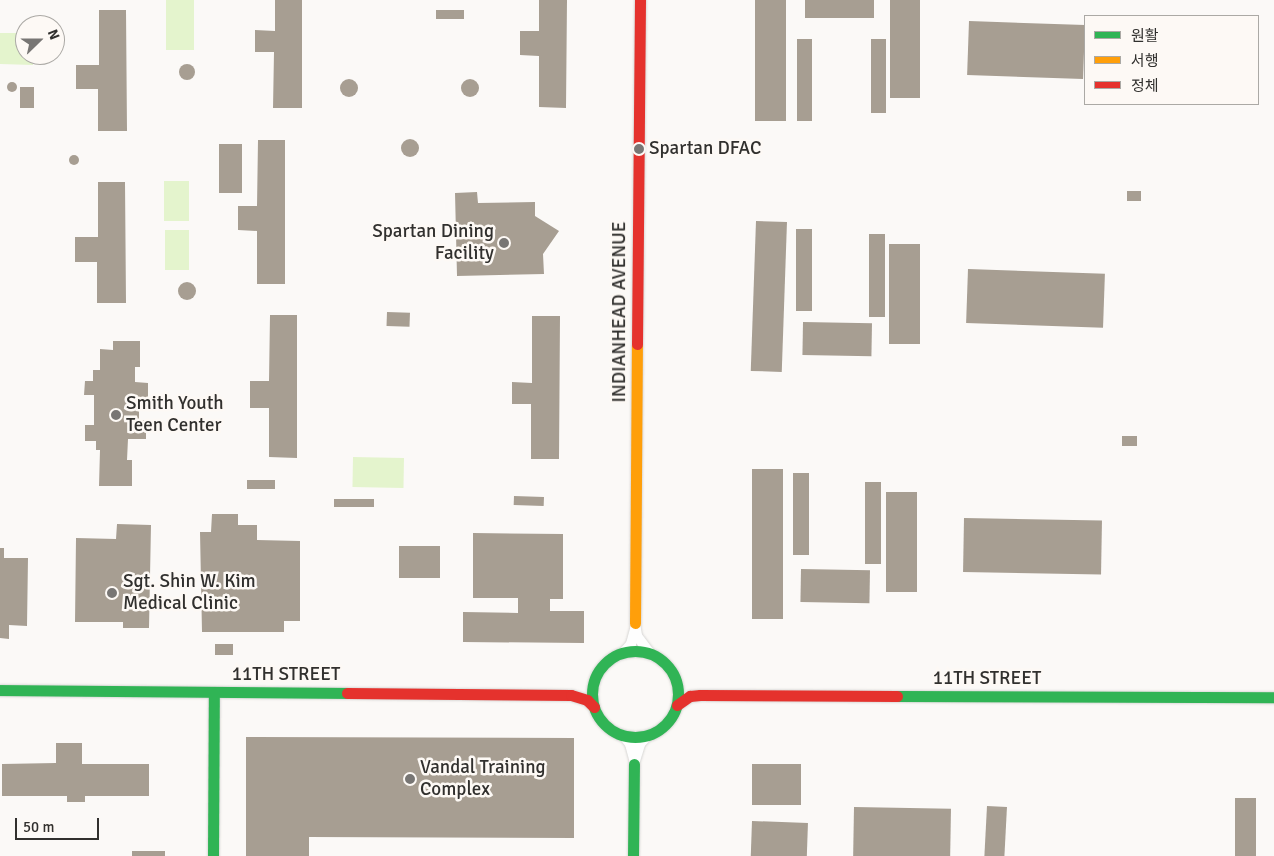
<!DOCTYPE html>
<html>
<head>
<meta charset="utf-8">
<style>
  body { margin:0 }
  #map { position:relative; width:1274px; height:856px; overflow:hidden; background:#fbf9f7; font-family:Signika,"Noto Sans KR",sans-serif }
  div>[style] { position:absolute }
  .green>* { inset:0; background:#e4f4cd; transform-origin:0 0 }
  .building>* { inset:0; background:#a79e92; transform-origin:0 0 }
  .round { border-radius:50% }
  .roads { filter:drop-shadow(0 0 1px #d7d6d4) drop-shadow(0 0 1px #d7d6d4) }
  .street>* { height:10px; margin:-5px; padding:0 5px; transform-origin:5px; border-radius:5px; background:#fefefe }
  .fast>* { height:11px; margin:-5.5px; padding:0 5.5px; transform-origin:5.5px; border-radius:5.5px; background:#30b455 }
  .fast>.ring { margin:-5.5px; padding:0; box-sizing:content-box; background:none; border:11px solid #30b455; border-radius:50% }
  .slow>* { height:11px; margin:-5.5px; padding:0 5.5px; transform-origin:5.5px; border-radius:5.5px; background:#ff9f0a }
  .jam>* { height:11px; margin:-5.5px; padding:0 5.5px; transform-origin:5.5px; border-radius:5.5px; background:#e5322d }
  .dots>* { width:14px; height:14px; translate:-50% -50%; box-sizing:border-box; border:2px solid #fdf9f5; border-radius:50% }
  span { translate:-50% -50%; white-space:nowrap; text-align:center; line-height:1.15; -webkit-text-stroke:5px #fdf9f5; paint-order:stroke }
  .poi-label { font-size:19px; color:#31302e }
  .left { translate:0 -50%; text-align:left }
  .right { translate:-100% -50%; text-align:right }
  .street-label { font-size:19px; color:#31302e }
  .legend { position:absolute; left:1084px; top:15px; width:175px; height:90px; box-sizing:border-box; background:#fdf9f5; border:1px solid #aba9a5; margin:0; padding:6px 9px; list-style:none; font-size:15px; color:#31302e }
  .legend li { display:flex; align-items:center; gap:10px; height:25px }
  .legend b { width:25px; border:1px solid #aba9a5 }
  .north { position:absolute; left:15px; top:15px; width:50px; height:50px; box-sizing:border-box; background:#fdf9f5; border:1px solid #aba9a5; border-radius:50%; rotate:68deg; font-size:14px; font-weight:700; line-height:20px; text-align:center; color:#31302e }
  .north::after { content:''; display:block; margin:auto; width:18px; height:22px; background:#787674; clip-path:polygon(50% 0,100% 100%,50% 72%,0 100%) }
  .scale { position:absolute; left:15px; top:818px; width:84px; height:22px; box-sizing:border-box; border:2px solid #31302e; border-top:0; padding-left:6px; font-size:15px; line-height:18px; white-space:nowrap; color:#31302e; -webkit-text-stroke:4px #fdf9f5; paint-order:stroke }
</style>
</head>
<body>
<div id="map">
  <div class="green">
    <div style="left:166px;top:0;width:28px;height:50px"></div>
    <div style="clip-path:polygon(0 33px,25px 33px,25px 55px,33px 55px,33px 65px,0 64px)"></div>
    <div style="left:164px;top:181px;width:25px;height:40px"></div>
    <div style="left:165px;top:230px;width:24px;height:40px"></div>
    <div style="left:353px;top:457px;width:51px;height:30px;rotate:1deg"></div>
  </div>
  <div class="building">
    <div style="clip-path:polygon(275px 0,302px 0,302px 108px,273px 108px,274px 52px,255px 52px,255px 30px,275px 31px)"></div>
    <div style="clip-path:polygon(539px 0,567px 0,566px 108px,539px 107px,539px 56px,520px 55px,520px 31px,539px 31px)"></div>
    <div style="left:755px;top:0;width:31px;height:121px"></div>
    <div style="left:805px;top:0;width:69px;height:18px"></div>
    <div style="left:890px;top:0;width:30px;height:98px"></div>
    <div style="clip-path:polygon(99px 10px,126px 10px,127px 131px,98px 131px,98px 89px,76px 89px,76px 65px,99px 65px)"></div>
    <div style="left:464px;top:10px;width:9px;height:28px;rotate:90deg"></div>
    <div style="left:969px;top:21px;width:116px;height:54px;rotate:2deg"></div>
    <div style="left:797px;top:39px;width:15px;height:82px"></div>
    <div style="left:871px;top:39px;width:15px;height:74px"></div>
    <div class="round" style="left:179px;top:64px;width:16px;height:16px"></div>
    <div class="round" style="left:461px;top:79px;width:18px;height:18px"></div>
    <div class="round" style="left:340px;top:79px;width:18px;height:18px"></div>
    <div class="round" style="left:7px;top:82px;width:10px;height:10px"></div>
    <div style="left:20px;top:87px;width:14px;height:21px"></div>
    <div class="round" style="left:401px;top:139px;width:18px;height:18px"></div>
    <div style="clip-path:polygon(258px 140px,285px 140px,285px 284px,257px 284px,257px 231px,238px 230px,238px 206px,257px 206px)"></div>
    <div style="left:219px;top:144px;width:23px;height:49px"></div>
    <div class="round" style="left:69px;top:155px;width:10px;height:10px"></div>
    <div style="clip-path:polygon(98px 182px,125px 182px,126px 303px,97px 303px,97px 262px,75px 262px,75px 237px,98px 237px)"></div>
    <div style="left:1127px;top:191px;width:14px;height:10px"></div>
    <div style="clip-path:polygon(477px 192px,478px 203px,535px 202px,535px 216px,559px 231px,543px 254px,544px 274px,457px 276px,455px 193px)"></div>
    <div style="left:756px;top:221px;width:31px;height:150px;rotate:2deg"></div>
    <div style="left:796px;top:229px;width:16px;height:82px"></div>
    <div style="left:869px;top:234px;width:16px;height:83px"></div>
    <div style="left:889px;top:244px;width:31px;height:100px"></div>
    <div style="left:968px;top:269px;width:137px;height:54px;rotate:2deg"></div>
    <div class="round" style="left:178px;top:282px;width:18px;height:18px"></div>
    <div style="left:387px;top:312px;width:23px;height:14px;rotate:2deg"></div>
    <div style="clip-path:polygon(270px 315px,297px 315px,297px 458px,269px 457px,269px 408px,250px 408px,250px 381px,269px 381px)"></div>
    <div style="clip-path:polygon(532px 316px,560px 316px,559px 459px,531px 459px,531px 404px,512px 404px,512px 382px,532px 383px)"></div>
    <div style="left:803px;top:322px;width:69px;height:33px;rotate:1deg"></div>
    <div style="clip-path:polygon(113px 341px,140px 341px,140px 367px,135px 367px,135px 382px,148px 383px,148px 405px,139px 405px,139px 420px,146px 420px,146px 439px,128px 439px,127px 460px,132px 460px,132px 486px,99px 486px,100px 450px,96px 450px,96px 441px,85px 441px,85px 425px,94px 425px,94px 395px,84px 395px,85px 381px,93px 381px,93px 370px,100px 370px,100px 349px,113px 350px)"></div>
    <div style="left:1122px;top:436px;width:15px;height:10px"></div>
    <div style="left:752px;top:469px;width:31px;height:150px"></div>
    <div style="left:793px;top:473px;width:16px;height:82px"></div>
    <div style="left:247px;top:480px;width:28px;height:9px"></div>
    <div style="left:865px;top:482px;width:16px;height:82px"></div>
    <div style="left:886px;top:492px;width:31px;height:100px"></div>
    <div style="left:514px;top:496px;width:30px;height:9px;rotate:2deg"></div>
    <div style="left:334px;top:499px;width:40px;height:8px"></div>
    <div style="clip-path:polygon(212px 514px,238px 514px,238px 525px,257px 525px,257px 540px,300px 541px,300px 621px,284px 621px,284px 632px,202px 632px,200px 532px,211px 532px)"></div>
    <div style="left:964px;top:518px;width:138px;height:54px;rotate:1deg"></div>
    <div style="clip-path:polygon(117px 524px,151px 525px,149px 628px,123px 628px,123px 622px,75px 622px,76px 538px,116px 539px)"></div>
    <div style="clip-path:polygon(473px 533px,563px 534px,563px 599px,550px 599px,550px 611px,584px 611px,584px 643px,463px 642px,463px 612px,518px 613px,518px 598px,473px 598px)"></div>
    <div style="left:399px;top:546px;width:41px;height:32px"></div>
    <div style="clip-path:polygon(0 548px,4px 548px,4px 558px,28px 558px,27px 626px,9px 625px,9px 639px,0 638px)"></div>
    <div style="left:801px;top:569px;width:69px;height:33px;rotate:1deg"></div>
    <div style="left:215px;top:644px;width:18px;height:11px"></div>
    <div style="clip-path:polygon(246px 737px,574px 738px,574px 838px,309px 837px,309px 856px,246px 856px)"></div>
    <div style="clip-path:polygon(56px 743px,82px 743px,82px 764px,149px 764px,149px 796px,85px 796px,85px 802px,67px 802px,67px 796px,2px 796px,2px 764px,56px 763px)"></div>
    <div style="left:752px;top:764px;width:49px;height:41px"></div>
    <div style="left:1235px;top:798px;width:21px;height:58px"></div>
    <div style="left:987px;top:806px;width:20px;height:50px;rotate:3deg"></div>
    <div style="left:854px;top:807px;width:97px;height:49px;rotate:1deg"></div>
    <div style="left:752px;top:821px;width:56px;height:35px;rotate:2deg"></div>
    <div style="left:132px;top:851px;width:33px;height:5px"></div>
  </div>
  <div class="roads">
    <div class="street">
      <div style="left:635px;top:623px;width:13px;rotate:81deg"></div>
      <div style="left:637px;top:636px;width:20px;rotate:53deg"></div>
      <div style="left:624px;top:652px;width:11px;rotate:-49deg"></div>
      <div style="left:631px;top:644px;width:16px;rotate:-75deg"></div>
      <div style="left:623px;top:735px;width:11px;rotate:52deg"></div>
      <div style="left:630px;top:744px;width:16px;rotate:75deg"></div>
      <div style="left:634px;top:764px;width:21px;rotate:-73deg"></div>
      <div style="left:640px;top:744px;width:12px;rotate:-48deg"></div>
    </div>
    <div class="fast">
      <div class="ring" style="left:592px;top:651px;width:75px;height:75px"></div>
      <div style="left:0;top:690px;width:347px;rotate:0.5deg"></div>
      <div style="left:897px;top:696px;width:377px;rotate:0.2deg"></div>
      <div style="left:213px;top:856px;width:164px;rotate:-89.7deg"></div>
      <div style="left:633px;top:856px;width:92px;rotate:-89.4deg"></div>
    </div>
    <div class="slow">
      <div style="left:635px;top:623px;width:279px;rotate:-89.6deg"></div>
    </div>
    <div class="jam">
      <div style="left:637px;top:344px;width:344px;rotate:-89.5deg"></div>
      <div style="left:347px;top:693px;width:224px;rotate:0.5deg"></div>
      <div style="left:571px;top:695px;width:17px;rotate:17deg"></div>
      <div style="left:587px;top:700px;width:10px;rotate:45deg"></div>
      <div style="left:677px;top:705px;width:16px;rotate:-35deg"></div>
      <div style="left:690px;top:696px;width:10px;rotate:-6deg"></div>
      <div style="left:700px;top:695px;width:197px;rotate:0.3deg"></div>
    </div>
  </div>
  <div class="dots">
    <div style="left:639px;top:149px;background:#787674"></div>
    <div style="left:504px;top:243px;background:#787674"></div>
    <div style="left:116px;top:415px;background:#787674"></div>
    <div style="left:112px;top:593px;background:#787674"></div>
    <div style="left:410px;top:779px;background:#787674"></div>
  </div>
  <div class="poi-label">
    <span class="left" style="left:649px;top:149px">Spartan DFAC</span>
    <span class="right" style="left:494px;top:243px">Spartan Dining<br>Facility</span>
    <span class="left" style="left:126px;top:415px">Smith Youth<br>Teen Center</span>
    <span class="left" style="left:123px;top:593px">Sgt. Shin W. Kim<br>Medical Clinic</span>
    <span class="left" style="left:420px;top:779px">Vandal Training<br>Complex</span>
  </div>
  <div class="street-label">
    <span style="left:620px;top:312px;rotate:-90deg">INDIANHEAD AVENUE</span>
    <span style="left:286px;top:675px">11TH STREET</span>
    <span style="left:987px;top:679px">11TH STREET</span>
  </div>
  <ul class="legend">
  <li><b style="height:6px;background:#30b455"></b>원활</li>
  <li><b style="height:6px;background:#ff9f0a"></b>서행</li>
  <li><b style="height:6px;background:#e5322d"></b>정체</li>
  </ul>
  <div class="north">N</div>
  <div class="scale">50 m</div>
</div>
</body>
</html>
